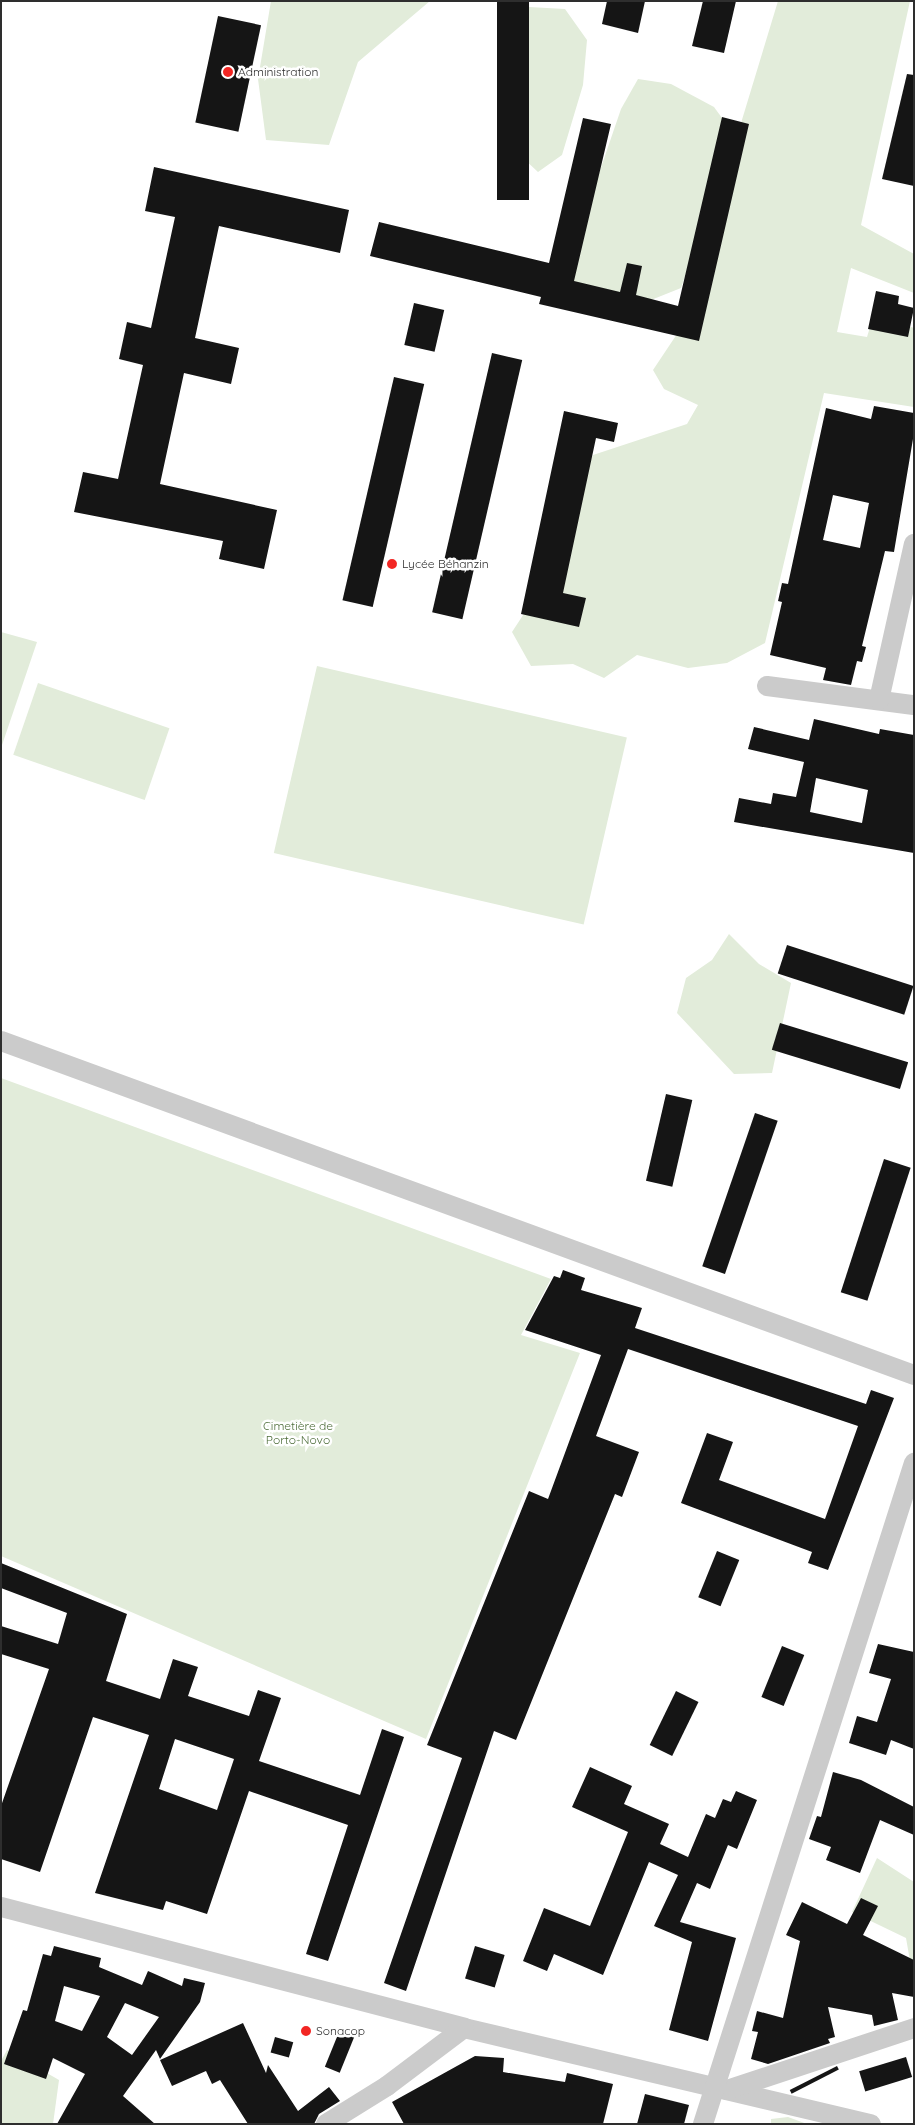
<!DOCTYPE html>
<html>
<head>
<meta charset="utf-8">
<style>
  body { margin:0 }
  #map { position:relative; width:915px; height:2125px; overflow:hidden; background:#fff; font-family:Quicksand,sans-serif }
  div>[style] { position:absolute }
  .green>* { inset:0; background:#e2ecda; transform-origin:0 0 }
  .building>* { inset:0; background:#151515; transform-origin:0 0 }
  .minor>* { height:20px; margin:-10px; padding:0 10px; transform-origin:10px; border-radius:10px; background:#cbcbcb }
  .dots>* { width:14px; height:14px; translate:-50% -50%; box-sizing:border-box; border:2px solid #fff; border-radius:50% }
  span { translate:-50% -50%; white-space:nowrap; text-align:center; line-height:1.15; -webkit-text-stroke:5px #fff; paint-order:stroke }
  .poi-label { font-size:12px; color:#2e2e2e }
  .left { translate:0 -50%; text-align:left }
  .park-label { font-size:12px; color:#4c6c38 }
  .frame { position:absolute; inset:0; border:2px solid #2e2e2e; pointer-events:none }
</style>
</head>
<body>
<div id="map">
  <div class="green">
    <div style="clip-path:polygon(271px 1px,430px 1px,358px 62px,329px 145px,266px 140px,258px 79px)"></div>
    <div style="clip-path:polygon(778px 1px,910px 1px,861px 225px,914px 254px,914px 293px,851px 268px,837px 332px,867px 337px,874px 314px,914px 328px,914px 407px,824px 393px,765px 643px,727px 663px,688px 668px,637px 655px,604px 678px,573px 664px,531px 666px,512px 632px,529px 606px,593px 455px,687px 424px,698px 405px,664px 389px,653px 370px,677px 334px)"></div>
    <div style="clip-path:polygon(529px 7px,565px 9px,587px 40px,583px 85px,562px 155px,538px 172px,507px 143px,498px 119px,514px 85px)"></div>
    <div style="clip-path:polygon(638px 79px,671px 84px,714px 107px,733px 133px,681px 288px,646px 302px,574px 282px,570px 258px,621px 109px)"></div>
    <div style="clip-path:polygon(1px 632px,37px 642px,1px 748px)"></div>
    <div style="left:317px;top:666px;width:318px;height:192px;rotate:13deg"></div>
    <div style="left:38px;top:683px;width:139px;height:76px;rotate:19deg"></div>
    <div style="clip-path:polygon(729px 934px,759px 964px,791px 983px,772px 1073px,734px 1074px,677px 1013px,686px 978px,712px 960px)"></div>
    <div style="clip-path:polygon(1px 1078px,551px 1279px,521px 1335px,580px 1353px,426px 1739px,1px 1556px)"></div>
    <div style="clip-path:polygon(877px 1858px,914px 1882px,914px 1984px,906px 1938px,852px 1912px)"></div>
    <div style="clip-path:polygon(7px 2050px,59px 2080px,53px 2124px,1px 2124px,1px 2061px)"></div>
    <div style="clip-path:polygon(788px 2117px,807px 2124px,771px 2124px,771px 2119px)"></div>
  </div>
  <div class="building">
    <div style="left:497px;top:1px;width:32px;height:199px"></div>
    <div style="clip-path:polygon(607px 1px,645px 1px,638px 33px,602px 24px)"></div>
    <div style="clip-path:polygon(703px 1px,736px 1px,724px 53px,692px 46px)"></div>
    <div style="left:218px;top:16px;width:44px;height:109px;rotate:12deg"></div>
    <div style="clip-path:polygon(907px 74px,914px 75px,914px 186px,882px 179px)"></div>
    <div style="clip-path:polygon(722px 117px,749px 124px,699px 341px,539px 304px,541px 297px,370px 256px,379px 222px,549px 263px,583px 118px,611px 124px,574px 281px,620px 292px,627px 263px,642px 266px,636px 295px,678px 306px)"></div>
    <div style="clip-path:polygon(154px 167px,349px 210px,340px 253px,219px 226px,195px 338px,239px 348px,231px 384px,184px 373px,160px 484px,277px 510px,264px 569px,219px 559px,223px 541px,74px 512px,83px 472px,118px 479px,143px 365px,119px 359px,127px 322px,151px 328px,175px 217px,145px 211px)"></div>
    <div style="clip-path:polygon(876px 291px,899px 296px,898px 304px,914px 308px,908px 337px,868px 329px)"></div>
    <div style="left:414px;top:303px;width:31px;height:43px;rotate:13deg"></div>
    <div style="left:492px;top:353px;width:31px;height:266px;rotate:13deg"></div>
    <div style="left:394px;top:377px;width:31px;height:229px;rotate:13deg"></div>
    <div style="clip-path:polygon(evenodd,874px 406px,914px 413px,914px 433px,894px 552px,885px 551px,862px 646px,866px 647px,862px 662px,857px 661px,851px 685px,823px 680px,826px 668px,770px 655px,782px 602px,778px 601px,782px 583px,788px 584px,826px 408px,871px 419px,874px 406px,833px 495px,869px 503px,860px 548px,823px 540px,833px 495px)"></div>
    <div style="clip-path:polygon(564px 411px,618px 423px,614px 442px,596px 438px,563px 593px,586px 598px,579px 627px,521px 614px)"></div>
    <div style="clip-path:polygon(evenodd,814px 719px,879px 734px,880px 729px,914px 735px,914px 853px,734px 822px,739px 798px,771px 804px,773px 793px,796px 797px,804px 762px,748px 749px,754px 727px,809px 740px,814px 719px,816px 778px,868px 790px,862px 823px,810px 812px,816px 778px)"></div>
    <div style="left:787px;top:945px;width:133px;height:30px;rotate:18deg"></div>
    <div style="left:780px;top:1023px;width:134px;height:28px;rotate:17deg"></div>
    <div style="left:666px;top:1094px;width:27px;height:89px;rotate:13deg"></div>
    <div style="left:755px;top:1113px;width:24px;height:162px;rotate:19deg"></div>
    <div style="left:884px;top:1159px;width:28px;height:140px;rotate:18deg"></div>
    <div style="clip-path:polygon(563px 1270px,585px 1278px,581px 1290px,642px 1308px,635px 1328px,866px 1404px,871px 1390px,894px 1398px,828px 1570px,808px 1563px,812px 1552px,681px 1503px,707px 1433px,733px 1442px,719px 1480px,825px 1519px,858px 1426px,628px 1349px,596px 1436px,639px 1452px,622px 1497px,615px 1494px,516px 1740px,494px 1731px,406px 1991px,384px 1983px,462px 1758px,427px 1745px,529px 1491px,548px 1499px,601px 1355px,525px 1330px,554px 1276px,560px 1278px)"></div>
    <div style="left:717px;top:1551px;width:24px;height:50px;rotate:22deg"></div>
    <div style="clip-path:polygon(evenodd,1px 1563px,127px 1614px,106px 1681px,160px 1699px,173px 1659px,198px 1667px,188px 1696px,249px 1716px,258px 1690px,281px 1698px,259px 1761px,360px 1795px,382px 1729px,404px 1737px,328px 1961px,306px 1954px,348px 1825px,249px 1791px,207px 1914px,166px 1901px,163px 1910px,95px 1893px,149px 1735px,93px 1717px,40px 1872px,1px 1859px,1px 1806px,49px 1669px,1px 1654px,1px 1626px,58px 1644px,67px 1613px,1px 1588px,1px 1563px,175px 1739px,234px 1759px,217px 1810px,159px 1789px,175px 1739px)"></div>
    <div style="clip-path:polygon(878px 1644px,914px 1652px,914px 1749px,891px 1740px,886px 1755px,849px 1743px,857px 1716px,877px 1722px,891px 1679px,869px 1673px)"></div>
    <div style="left:782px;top:1646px;width:24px;height:55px;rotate:22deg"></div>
    <div style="left:676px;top:1691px;width:25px;height:60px;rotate:26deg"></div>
    <div style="clip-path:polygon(590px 1767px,632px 1786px,624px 1804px,669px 1824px,660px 1844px,688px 1857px,706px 1814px,715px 1818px,723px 1799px,731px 1802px,736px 1791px,757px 1800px,737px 1849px,728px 1845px,710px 1889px,697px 1883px,680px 1922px,736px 1938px,708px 2041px,669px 2030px,692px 1942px,654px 1926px,678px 1875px,649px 1862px,603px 1975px,554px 1954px,547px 1971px,523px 1961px,544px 1908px,590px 1926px,628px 1832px,572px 1807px)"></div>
    <div style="clip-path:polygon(833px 1772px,861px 1780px,914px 1807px,914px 1835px,880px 1820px,860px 1873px,826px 1860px,831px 1847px,809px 1839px,817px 1816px,821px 1817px)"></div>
    <div style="clip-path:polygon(861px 1898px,878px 1906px,863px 1935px,914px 1960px,914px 1997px,892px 1993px,898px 2020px,874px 2026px,872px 2015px,828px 2007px,835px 2037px,828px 2039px,830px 2043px,768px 2064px,751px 2059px,758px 2032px,752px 2031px,757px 2011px,783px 2018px,800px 1941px,786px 1935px,802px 1902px,847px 1924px)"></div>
    <div style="clip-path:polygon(evenodd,54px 1946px,101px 1958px,99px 1967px,142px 1985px,148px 1971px,182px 1986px,184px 1978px,205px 1983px,200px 2002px,160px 2059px,156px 2050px,123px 2096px,155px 2124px,57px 2124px,85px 2074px,53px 2058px,46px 2079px,4px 2064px,23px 2010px,27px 2011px,43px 1954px,51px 1956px,54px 1946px,64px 1986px,100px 1996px,82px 2031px,55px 2021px,64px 1986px,54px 1946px,125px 2003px,159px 2017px,132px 2055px,107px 2037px,125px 2003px)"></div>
    <div style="left:475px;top:1946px;width:31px;height:34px;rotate:17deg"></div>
    <div style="clip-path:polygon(243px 2023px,266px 2073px,268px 2065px,298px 2111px,329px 2087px,340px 2101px,319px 2114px,314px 2124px,248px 2124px,220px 2080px,212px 2084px,206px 2071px,172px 2086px,160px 2060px)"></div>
    <div style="left:341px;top:2027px;width:16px;height:43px;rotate:22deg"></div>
    <div style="left:275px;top:2037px;width:19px;height:16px;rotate:16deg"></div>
    <div style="clip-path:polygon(475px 2056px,504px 2058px,503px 2072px,565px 2082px,567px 2073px,613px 2084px,603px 2124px,404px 2124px,392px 2102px)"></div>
    <div style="left:906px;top:2057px;width:21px;height:49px;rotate:73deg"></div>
    <div style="left:837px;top:2066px;width:4px;height:53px;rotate:63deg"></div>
    <div style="clip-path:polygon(645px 2094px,689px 2105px,684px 2124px,637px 2124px)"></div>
  </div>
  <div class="minor">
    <div style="left:767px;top:686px;width:148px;rotate:7.4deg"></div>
    <div style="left:879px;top:700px;width:160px;rotate:-77.4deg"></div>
    <div style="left:1px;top:1041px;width:972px;rotate:20.09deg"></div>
    <div style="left:1px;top:1907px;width:479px;rotate:14.6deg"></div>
    <div style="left:464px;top:2028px;width:418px;rotate:13.3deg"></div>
    <div style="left:727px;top:2090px;width:197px;rotate:-18.3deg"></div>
    <div style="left:326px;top:2124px;width:72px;rotate:-31.9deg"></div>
    <div style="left:387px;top:2086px;width:96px;rotate:-37deg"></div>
    <div style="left:703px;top:2124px;width:694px;rotate:-72.3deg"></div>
  </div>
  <div class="dots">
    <div style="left:228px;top:72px;background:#f22623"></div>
    <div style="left:392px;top:564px;background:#f22623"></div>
    <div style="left:306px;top:2031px;background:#f22623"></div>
  </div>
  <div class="poi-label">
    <span class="left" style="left:238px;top:72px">Administration</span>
    <span class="left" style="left:402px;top:564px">Lycée Béhanzin</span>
    <span class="left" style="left:316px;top:2031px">Sonacop</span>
  </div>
  <div class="park-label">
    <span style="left:298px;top:1433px">Cimetière de<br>Porto-Novo</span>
  </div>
  <div class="frame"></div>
</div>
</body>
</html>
